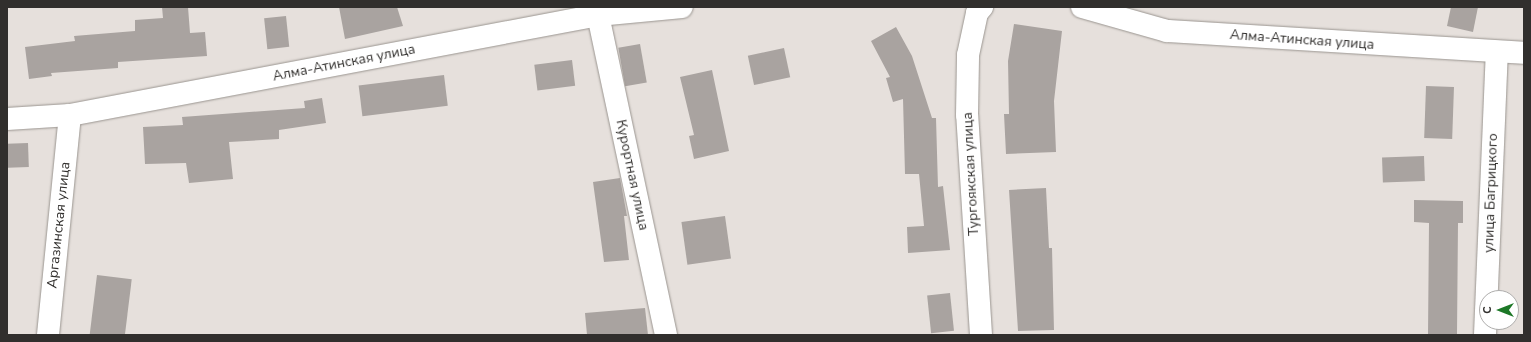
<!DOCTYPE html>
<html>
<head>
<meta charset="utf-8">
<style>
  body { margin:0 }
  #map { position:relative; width:1531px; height:342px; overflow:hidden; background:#e6e0dc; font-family:"Nunito Sans",sans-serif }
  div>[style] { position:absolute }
  .building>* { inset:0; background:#a9a3a0; transform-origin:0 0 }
  .roads { filter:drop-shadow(0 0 1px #9a9590) drop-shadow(0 0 1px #9a9590) }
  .minor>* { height:22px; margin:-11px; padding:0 11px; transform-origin:11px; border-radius:11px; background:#fff }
  .secondary>* { height:22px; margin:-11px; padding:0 11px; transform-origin:11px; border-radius:11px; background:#fff }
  span { translate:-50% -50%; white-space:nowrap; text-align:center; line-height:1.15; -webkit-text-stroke:3px #fff; paint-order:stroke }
  .street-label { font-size:14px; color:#312f2d }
  .frame { position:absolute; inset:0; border:8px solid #312f2d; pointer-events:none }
  .north { position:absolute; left:1479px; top:290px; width:40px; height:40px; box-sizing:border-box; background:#fff; border:1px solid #adacab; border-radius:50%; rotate:270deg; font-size:11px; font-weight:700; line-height:16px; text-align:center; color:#312f2d }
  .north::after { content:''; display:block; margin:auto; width:14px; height:18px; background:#1d7827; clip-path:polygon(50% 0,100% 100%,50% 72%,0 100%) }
</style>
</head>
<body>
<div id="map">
  <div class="building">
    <div style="clip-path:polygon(162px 7px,188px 7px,190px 33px,205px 32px,207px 56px,118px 62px,118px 68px,51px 73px,52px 76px,29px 79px,25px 47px,75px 41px,74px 36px,135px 31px,135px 20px,163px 18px)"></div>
    <div style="clip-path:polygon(339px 7px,397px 7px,403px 26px,345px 39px)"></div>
    <div style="clip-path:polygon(1451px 7px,1478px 7px,1473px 32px,1447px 26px)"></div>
    <div style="left:286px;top:16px;width:31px;height:22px;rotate:84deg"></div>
    <div style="clip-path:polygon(1014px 24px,1062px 31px,1054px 101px,1056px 152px,1006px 154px,1004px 114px,1009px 114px,1008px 61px)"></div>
    <div style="clip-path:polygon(896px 27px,912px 56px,932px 118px,936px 118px,938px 187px,943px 186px,950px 250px,908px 253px,907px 227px,924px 226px,919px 174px,905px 174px,903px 99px,893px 102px,886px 78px,890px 77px,871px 41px)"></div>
    <div style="left:640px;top:44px;width:39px;height:22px;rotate:80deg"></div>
    <div style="left:784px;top:48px;width:30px;height:37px;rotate:78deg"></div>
    <div style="left:572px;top:60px;width:26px;height:38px;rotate:83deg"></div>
    <div style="clip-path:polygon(712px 70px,729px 151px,694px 159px,689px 136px,694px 135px,680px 77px)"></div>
    <div style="left:444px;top:75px;width:31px;height:86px;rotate:83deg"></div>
    <div style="left:1426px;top:86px;width:28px;height:52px;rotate:2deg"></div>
    <div style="clip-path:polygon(322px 98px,326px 123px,279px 130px,279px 139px,229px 142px,233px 179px,189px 183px,186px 163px,145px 164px,143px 127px,183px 125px,182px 117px,305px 108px,304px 101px)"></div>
    <div style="left:28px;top:143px;width:24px;height:21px;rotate:88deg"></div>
    <div style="left:1424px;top:156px;width:25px;height:42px;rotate:88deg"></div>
    <div style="clip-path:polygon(620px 178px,627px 216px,624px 216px,629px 260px,604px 262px,593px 182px)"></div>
    <div style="clip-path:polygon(1046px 188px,1049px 248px,1052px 248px,1054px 330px,1018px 331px,1009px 190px)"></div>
    <div style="clip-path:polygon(1414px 200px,1463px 201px,1463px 223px,1458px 223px,1457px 335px,1428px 335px,1429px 223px,1414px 222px)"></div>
    <div style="left:725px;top:216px;width:43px;height:44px;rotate:82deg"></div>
    <div style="left:97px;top:275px;width:35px;height:60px;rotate:7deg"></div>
    <div style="left:950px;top:293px;width:38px;height:23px;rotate:84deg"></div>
    <div style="clip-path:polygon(645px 308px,648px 335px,587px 335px,585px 313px)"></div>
  </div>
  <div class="roads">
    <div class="minor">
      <div style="left:1082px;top:7px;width:88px;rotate:15.8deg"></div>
      <div style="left:1167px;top:31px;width:358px;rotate:3.5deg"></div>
      <div style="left:598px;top:15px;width:327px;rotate:78deg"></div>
      <div style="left:7px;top:119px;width:63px;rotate:-3.6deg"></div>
      <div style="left:70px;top:115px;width:537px;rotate:-10.72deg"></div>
      <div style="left:598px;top:15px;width:84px;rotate:-5.4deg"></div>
      <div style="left:48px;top:335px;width:221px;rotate:-84.3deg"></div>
      <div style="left:1485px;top:335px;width:283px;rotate:-87.6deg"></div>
    </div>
    <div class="secondary">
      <div style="left:981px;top:335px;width:220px;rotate:-93.6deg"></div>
      <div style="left:967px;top:115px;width:60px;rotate:-89deg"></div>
      <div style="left:968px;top:55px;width:43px;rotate:-77.9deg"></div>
      <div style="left:977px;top:13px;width:8px;rotate:-50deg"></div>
    </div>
  </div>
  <div class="street-label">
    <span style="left:1302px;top:40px;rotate:4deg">Алма-Атинская улица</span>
    <span style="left:344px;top:63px;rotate:-11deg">Алма-Атинская улица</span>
    <span style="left:971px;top:174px;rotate:-93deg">Тургоякская улица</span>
    <span style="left:632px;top:175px;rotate:78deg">Курортная улица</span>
    <span style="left:1491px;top:193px;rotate:-88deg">улица Багрицкого</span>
    <span style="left:59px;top:225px;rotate:-84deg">Аргазинская улица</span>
  </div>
  <div class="frame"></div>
  <div class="north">С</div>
</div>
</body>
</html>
